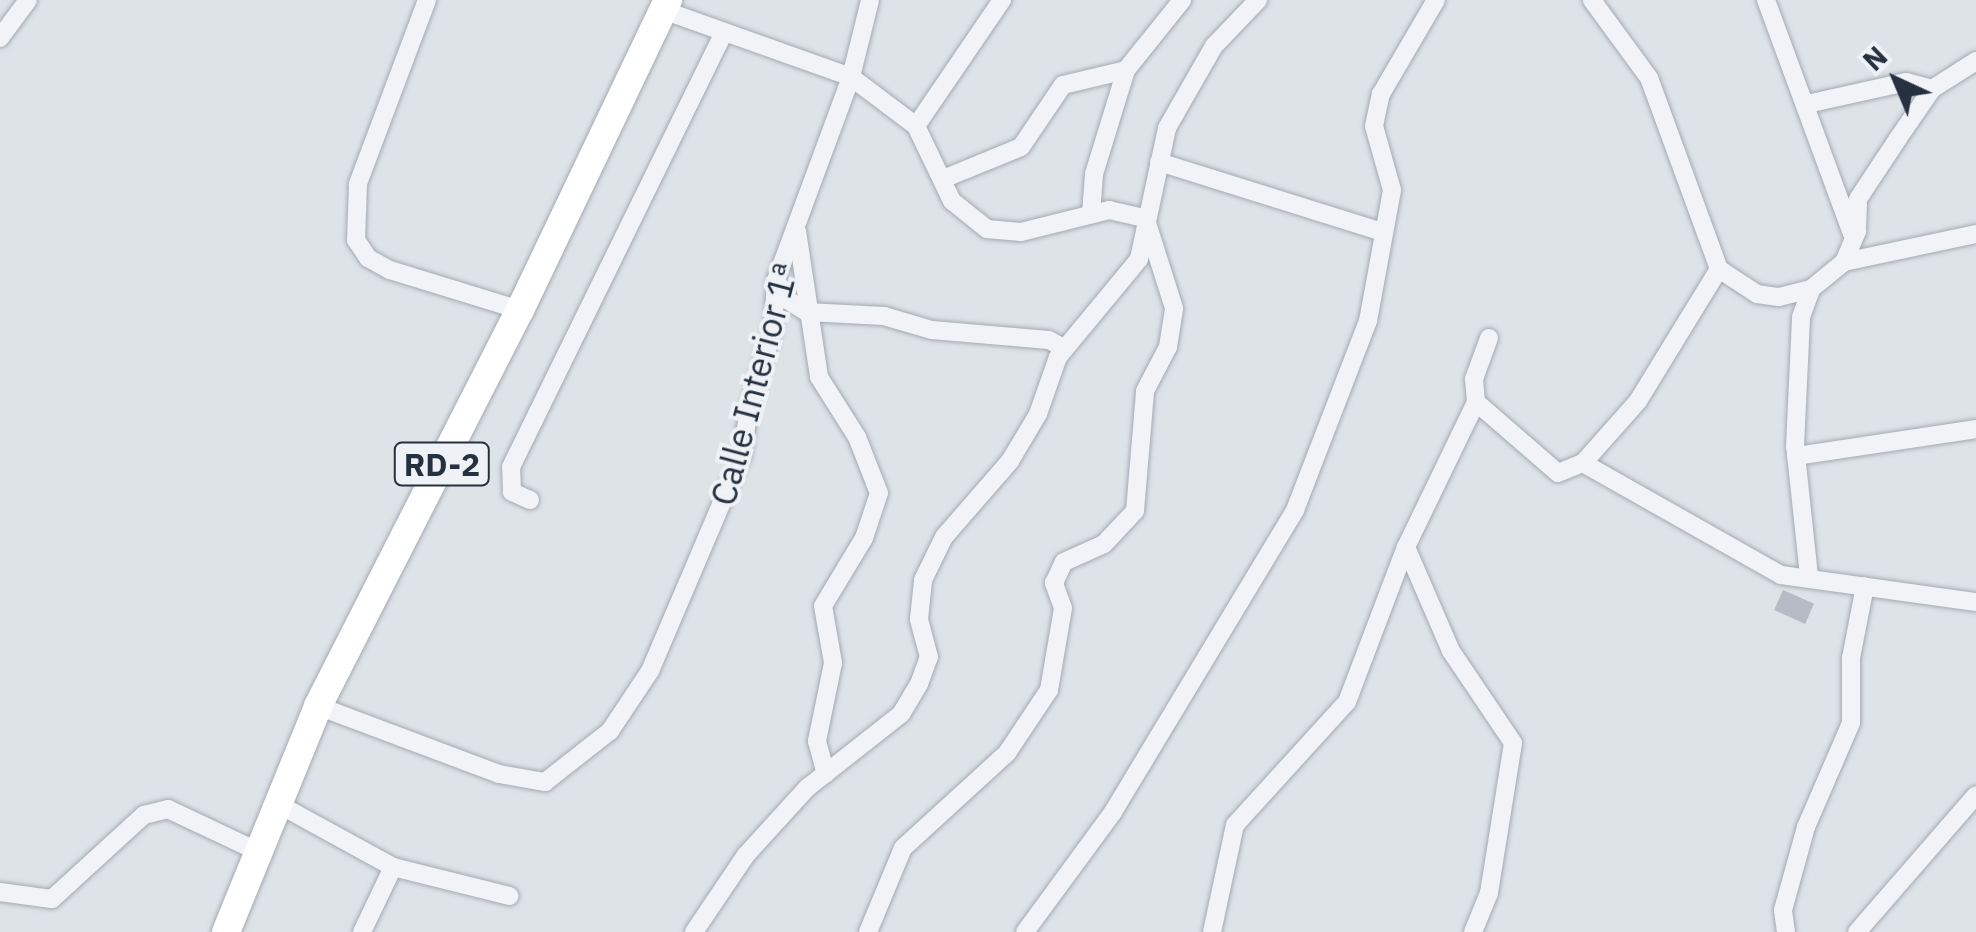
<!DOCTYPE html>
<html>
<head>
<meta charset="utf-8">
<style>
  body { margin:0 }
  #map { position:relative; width:1976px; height:932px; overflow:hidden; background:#dee3e8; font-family:"IBM Plex Sans",sans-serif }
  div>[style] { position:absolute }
  .building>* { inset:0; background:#b5bcc5; transform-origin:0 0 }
  .roads { filter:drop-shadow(0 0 2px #a3aab2) drop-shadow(0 0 2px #a3aab2) }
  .minor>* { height:18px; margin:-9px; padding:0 9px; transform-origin:9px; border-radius:9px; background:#f1f3f7 }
  .primary>* { height:28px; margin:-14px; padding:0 14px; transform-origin:14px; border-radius:14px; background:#fff }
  span { translate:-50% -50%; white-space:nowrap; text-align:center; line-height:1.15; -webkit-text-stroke:8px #eef2f6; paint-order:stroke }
  .shield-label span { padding:2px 8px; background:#eef2f6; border:2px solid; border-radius:8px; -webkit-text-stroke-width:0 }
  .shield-label { font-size:32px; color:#263140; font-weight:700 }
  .street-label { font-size:35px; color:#263140 }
  .north { position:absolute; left:1846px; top:30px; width:100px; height:100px; -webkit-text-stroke:8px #eef2f6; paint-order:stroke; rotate:316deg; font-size:28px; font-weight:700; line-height:40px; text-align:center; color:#263140 }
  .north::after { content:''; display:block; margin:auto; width:35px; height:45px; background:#263140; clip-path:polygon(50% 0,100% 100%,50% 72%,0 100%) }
</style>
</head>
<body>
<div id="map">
  <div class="building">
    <div style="left:1783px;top:590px;width:34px;height:22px;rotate:24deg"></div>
  </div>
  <div class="roads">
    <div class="minor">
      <div style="left:427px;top:0;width:197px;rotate:110.6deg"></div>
      <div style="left:358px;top:184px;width:56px;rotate:92deg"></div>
      <div style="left:356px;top:240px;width:22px;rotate:56deg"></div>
      <div style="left:368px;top:258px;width:25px;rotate:29deg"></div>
      <div style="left:390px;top:270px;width:136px;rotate:17.1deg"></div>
      <div style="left:1766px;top:0;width:249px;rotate:69.8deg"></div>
      <div style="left:663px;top:10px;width:200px;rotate:19.6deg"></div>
      <div style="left:851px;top:77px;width:81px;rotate:37deg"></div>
      <div style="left:916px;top:126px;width:83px;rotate:64.4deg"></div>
      <div style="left:952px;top:201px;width:45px;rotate:38.7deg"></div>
      <div style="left:987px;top:229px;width:34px;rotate:5deg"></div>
      <div style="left:1021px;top:232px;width:91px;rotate:-14deg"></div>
      <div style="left:1109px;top:210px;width:37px;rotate:13deg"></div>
      <div style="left:0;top:38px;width:47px;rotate:-53.6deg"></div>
      <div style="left:1807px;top:104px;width:101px;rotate:-12.5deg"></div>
      <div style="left:1906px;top:82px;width:27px;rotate:15deg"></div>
      <div style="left:916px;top:126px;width:153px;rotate:-55.7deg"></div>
      <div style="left:1159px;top:162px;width:235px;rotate:17.4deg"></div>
      <div style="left:943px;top:179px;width:84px;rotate:-22.3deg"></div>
      <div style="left:1021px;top:147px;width:75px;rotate:-55.9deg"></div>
      <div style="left:1063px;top:85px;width:65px;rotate:-13.4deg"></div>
      <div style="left:1126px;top:70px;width:90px;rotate:-51.3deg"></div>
      <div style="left:1091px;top:214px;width:40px;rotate:-85.7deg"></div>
      <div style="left:1094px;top:174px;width:109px;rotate:-72.9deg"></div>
      <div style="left:797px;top:231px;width:148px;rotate:81.4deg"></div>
      <div style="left:819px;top:377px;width:71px;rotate:57.7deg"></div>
      <div style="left:857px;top:437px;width:60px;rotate:68.6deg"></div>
      <div style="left:879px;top:493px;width:47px;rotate:108.4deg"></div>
      <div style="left:864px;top:538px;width:79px;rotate:121.1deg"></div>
      <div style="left:823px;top:606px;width:58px;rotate:80deg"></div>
      <div style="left:833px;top:663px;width:80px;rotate:101.6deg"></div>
      <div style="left:817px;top:741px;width:34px;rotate:75deg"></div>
      <div style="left:1844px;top:262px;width:135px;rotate:-12deg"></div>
      <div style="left:1719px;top:269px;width:45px;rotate:33.3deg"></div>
      <div style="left:1757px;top:294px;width:22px;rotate:8deg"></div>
      <div style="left:1779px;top:297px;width:33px;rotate:-14deg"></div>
      <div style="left:777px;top:281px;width:20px;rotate:63deg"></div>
      <div style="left:786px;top:299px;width:25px;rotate:32deg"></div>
      <div style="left:807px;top:312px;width:77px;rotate:3deg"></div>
      <div style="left:884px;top:316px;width:50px;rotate:16.3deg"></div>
      <div style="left:932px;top:330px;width:117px;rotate:4.9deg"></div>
      <div style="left:1049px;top:340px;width:18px;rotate:29deg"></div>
      <div style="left:1489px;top:338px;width:44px;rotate:110.1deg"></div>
      <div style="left:1474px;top:379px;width:23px;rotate:85deg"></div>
      <div style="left:1476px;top:402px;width:108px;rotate:40.9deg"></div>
      <div style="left:1558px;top:473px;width:27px;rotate:-22deg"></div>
      <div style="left:1583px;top:463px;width:83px;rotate:-48.4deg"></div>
      <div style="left:1638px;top:401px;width:155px;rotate:-58.5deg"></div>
      <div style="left:1719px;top:269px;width:203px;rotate:-110.1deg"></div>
      <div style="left:1649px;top:78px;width:97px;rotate:-126.2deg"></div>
      <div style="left:1796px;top:456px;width:182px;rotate:-8.5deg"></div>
      <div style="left:1583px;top:463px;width:227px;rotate:29.5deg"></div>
      <div style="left:1781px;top:575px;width:197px;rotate:7.9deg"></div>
      <div style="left:530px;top:500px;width:20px;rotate:-156deg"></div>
      <div style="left:512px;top:492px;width:25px;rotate:-92deg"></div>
      <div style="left:511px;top:467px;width:484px;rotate:-63.9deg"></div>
      <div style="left:1406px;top:547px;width:113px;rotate:66.6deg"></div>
      <div style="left:1451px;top:651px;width:111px;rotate:56deg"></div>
      <div style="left:1513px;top:743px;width:152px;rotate:99.1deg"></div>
      <div style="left:1489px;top:893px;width:42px;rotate:112.3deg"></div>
      <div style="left:1809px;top:576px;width:131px;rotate:-96.1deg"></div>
      <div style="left:1795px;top:446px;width:129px;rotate:-87.3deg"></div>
      <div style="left:1801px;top:317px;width:30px;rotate:-70deg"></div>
      <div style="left:1811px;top:289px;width:43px;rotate:-39.3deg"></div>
      <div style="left:1844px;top:262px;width:34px;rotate:-67deg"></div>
      <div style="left:1857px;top:231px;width:32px;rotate:-88deg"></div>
      <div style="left:1858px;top:199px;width:71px;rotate:-56.5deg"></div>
      <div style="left:1897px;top:140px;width:62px;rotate:-55.5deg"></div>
      <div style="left:1932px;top:89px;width:52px;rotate:-32.5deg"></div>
      <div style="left:318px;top:706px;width:193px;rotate:20.6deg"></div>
      <div style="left:499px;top:774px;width:47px;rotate:9.9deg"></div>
      <div style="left:545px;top:782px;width:83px;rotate:-38.1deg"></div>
      <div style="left:610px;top:731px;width:72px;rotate:-56.3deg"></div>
      <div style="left:650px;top:671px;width:235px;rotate:-66.9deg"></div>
      <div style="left:742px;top:455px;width:48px;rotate:-81.5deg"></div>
      <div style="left:749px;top:408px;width:83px;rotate:-73.1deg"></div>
      <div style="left:773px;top:329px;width:49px;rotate:-86.5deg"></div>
      <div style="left:776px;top:280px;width:216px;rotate:-69.7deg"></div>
      <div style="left:851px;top:77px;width:79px;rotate:-76.1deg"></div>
      <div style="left:278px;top:804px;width:131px;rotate:28.7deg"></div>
      <div style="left:393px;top:867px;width:120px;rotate:14deg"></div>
      <div style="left:0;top:892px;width:52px;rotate:7.7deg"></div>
      <div style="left:52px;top:899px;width:125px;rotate:-42.4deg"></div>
      <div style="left:144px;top:815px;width:25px;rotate:-14deg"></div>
      <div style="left:168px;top:809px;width:101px;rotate:25.3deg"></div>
      <div style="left:362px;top:932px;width:72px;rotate:-64.5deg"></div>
      <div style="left:694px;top:932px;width:93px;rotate:-56deg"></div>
      <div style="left:746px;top:855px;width:91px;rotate:-47.7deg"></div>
      <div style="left:807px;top:788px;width:120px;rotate:-38.2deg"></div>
      <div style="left:901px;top:714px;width:35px;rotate:-59deg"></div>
      <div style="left:919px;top:684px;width:29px;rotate:-70deg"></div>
      <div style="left:929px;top:657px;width:39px;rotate:-105deg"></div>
      <div style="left:919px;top:619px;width:39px;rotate:-84deg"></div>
      <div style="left:923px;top:580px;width:48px;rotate:-64deg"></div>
      <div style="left:944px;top:537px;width:101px;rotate:-49deg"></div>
      <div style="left:1010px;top:461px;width:55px;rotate:-59.2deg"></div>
      <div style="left:1038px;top:414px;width:60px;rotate:-70.7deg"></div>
      <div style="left:1058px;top:357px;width:127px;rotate:-50.4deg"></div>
      <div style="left:1139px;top:259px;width:134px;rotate:-77.9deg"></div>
      <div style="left:1167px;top:128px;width:95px;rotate:-60.2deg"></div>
      <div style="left:1214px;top:46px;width:64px;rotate:-46.3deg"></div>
      <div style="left:868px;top:932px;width:91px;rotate:-67.4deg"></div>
      <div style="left:903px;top:848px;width:141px;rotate:-42.4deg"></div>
      <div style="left:1007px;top:753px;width:76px;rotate:-56.3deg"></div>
      <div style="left:1049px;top:690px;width:83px;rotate:-80.3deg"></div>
      <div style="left:1063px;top:608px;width:27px;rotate:-110deg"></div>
      <div style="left:1054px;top:583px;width:23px;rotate:-65deg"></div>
      <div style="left:1064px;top:562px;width:44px;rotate:-24.2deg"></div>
      <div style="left:1104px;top:544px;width:45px;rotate:-46.8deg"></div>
      <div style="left:1135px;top:511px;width:120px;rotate:-85.2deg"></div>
      <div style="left:1145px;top:391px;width:50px;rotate:-62.4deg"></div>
      <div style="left:1168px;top:347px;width:39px;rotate:-81deg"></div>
      <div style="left:1174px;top:308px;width:89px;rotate:-107.6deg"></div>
      <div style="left:1025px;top:932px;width:149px;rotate:-53.7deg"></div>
      <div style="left:1113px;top:812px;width:353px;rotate:-58.9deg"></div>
      <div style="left:1295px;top:510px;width:203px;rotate:-68.9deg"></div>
      <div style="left:1368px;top:321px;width:133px;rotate:-79.6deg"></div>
      <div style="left:1392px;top:190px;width:66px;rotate:-105.7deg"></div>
      <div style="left:1374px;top:126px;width:33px;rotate:-78deg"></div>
      <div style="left:1381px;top:94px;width:109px;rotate:-59.7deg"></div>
      <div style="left:1212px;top:932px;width:109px;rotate:-77.9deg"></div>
      <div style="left:1235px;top:825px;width:166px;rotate:-47.7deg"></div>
      <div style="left:1347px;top:702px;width:166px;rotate:-69.2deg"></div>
      <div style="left:1406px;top:547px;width:161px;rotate:-64.2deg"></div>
      <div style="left:1786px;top:932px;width:22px;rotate:-98deg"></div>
      <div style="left:1783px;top:910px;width:86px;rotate:-74.5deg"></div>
      <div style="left:1806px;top:827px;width:113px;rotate:-66.6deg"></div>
      <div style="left:1851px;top:723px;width:65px;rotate:-90deg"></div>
      <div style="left:1851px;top:658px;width:73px;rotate:-79deg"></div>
      <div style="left:1857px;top:932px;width:181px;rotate:-49deg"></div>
    </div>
    <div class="primary">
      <div style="left:226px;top:932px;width:244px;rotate:-67.8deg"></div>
      <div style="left:318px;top:706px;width:445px;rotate:-63deg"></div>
      <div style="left:520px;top:310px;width:344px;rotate:-64.5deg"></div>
    </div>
  </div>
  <div class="shield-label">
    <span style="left:442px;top:464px">RD-2</span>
  </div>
  <div class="street-label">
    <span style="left:754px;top:384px;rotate:-75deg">Calle Interior 1ª</span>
  </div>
  <div class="north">N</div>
</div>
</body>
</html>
